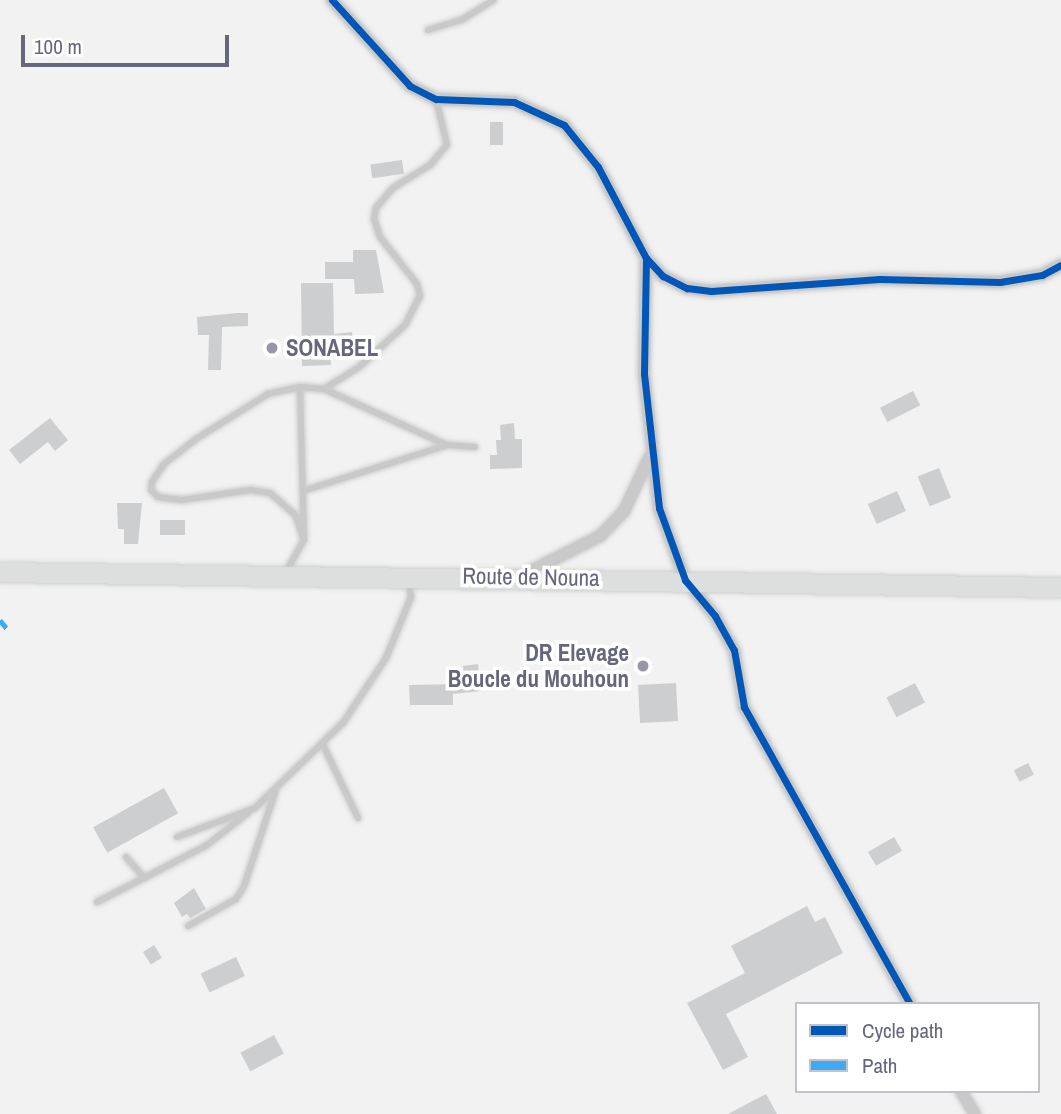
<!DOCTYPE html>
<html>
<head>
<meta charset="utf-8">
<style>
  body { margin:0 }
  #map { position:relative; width:1061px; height:1114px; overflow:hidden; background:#f1f2f1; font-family:"Archivo Narrow",sans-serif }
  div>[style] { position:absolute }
  .building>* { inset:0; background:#cdcecf; transform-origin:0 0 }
  .roads { filter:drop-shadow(0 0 2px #cececf) drop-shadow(0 0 2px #cececf) }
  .service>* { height:6px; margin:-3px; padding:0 3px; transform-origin:3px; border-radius:3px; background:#c9c9ca }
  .minor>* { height:12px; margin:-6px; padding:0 6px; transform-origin:6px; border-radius:6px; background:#c9c9ca }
  .primary>* { height:19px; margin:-9.5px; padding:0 9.5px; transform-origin:9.5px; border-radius:9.5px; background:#dddede }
  .quiet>* { height:5px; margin-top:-2.5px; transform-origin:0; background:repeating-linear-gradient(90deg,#3fa9f5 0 10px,transparent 0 15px) }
  .cycleway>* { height:7px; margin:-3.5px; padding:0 3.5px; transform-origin:3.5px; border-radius:3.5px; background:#0057b8 }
  .dots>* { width:19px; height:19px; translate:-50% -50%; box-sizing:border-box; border:4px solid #fff; border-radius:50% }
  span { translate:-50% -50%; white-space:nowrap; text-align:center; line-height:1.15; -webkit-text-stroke:7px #fff; paint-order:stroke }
  .poi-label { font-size:23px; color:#66667d; font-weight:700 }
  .left { translate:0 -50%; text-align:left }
  .right { translate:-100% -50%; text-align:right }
  .street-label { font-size:23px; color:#66667d }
  .legend { position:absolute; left:795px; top:1002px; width:245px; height:91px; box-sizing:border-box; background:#fff; border:2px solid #c2c2cb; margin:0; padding:9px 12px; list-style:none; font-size:21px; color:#66667d }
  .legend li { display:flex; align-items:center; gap:14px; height:35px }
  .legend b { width:35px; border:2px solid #c2c2cb }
  .scale { position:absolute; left:21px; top:35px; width:208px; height:32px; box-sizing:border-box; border:4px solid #66667d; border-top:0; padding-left:9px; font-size:21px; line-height:24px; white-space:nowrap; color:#66667d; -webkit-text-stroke:5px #fff; paint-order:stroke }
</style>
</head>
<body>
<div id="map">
  <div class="building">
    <div style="left:490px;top:122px;width:13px;height:23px"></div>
    <div style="left:402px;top:160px;width:14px;height:32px;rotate:82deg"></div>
    <div style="clip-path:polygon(353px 250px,376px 250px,384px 293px,355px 294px,354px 279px,325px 279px,325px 262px,353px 262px)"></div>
    <div style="clip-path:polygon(301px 283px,333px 283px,334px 334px,352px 332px,354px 350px,330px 351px,331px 365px,302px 366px)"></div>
    <div style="clip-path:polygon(237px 313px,248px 313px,248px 326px,222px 327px,221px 370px,208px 370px,209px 335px,198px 335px,197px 317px)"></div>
    <div style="left:913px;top:391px;width:16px;height:37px;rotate:63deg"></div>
    <div style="clip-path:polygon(50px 418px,68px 440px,55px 451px,48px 442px,20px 464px,9px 450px)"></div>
    <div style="clip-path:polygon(514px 423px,515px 439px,522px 439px,522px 468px,490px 469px,490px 455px,497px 455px,496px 440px,501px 440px,500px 425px)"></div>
    <div style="left:939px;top:468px;width:32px;height:23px;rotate:68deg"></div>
    <div style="left:897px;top:491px;width:22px;height:32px;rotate:66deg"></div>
    <div style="clip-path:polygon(117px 503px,142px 503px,138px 544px,124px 544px,124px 529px,118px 529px)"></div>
    <div style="left:185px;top:520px;width:15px;height:25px;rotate:90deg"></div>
    <div style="clip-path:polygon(478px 664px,481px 691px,453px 694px,453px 705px,410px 705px,409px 685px,465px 684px,463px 666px)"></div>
    <div style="left:676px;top:683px;width:38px;height:38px;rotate:87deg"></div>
    <div style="left:915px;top:683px;width:22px;height:32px;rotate:63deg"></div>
    <div style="left:1028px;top:763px;width:13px;height:16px;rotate:63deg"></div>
    <div style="left:164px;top:788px;width:29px;height:81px;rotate:61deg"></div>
    <div style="left:894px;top:837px;width:16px;height:30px;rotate:60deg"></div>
    <div style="clip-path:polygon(194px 888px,206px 909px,190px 918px,187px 914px,182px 917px,174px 903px)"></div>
    <div style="clip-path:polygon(807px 906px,815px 922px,825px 917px,843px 953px,726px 1014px,748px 1057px,723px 1070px,687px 1003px,745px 973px,731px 946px)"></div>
    <div style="left:154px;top:945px;width:15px;height:13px;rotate:58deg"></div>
    <div style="left:236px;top:957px;width:21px;height:39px;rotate:65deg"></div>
    <div style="left:274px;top:1035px;width:21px;height:38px;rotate:62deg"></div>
    <div style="clip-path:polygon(766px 1094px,777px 1114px,728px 1114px)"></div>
  </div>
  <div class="roads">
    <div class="service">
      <div style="left:428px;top:30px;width:37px;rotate:-17deg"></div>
      <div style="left:463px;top:19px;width:36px;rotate:-32deg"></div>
      <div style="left:300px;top:387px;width:24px;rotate:5deg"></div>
      <div style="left:324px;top:389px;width:40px;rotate:-32deg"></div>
      <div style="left:358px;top:368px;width:64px;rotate:-42.5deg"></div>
      <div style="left:405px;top:325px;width:33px;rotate:-63deg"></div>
      <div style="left:420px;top:296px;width:12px;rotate:-104deg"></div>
      <div style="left:417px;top:284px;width:60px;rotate:-128.2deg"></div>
      <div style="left:380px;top:237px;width:19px;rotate:-108deg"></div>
      <div style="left:374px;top:219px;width:11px;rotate:-80deg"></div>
      <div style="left:376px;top:208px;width:26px;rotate:-50deg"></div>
      <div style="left:393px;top:188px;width:44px;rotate:-31.9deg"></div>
      <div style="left:430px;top:165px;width:26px;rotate:-50deg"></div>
      <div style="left:447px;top:145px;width:47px;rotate:-103.4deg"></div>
      <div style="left:324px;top:389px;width:135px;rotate:24.5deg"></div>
      <div style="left:303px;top:491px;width:151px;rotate:-17.7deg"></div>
      <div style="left:447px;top:445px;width:28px;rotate:4deg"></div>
      <div style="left:286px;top:572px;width:37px;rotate:-61deg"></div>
      <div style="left:304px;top:540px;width:153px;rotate:-91.5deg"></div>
      <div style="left:300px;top:387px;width:33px;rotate:168deg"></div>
      <div style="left:268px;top:394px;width:85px;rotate:148deg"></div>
      <div style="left:196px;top:439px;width:41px;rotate:142deg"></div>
      <div style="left:164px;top:464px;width:22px;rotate:124deg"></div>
      <div style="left:152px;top:482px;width:8px;rotate:97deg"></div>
      <div style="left:151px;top:490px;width:10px;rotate:45deg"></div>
      <div style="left:158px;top:497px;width:24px;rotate:7deg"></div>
      <div style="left:182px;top:500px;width:69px;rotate:-8.4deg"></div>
      <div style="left:250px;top:490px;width:20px;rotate:9deg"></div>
      <div style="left:270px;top:493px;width:35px;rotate:41deg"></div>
      <div style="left:296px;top:516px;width:25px;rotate:72deg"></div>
      <div style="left:358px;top:818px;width:83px;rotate:-115.6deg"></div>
      <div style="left:322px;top:743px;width:29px;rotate:-44deg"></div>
      <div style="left:343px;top:723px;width:78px;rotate:-56.5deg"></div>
      <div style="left:386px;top:658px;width:66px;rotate:-67.7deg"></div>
      <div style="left:411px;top:597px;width:15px;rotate:-98deg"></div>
      <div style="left:177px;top:837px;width:83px;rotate:-20.4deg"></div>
      <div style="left:255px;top:808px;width:93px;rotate:-44.1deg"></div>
      <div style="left:126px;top:857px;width:28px;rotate:49deg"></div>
      <div style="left:144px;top:878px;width:71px;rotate:-27.6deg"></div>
      <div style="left:207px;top:845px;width:52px;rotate:-38deg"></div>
      <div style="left:97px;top:902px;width:53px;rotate:-27.1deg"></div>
      <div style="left:188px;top:926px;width:55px;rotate:-29.4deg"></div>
      <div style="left:236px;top:899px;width:15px;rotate:-58deg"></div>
      <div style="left:244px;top:886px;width:99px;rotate:-71.7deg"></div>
    </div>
    <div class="minor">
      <div style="left:332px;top:0;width:116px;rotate:47.8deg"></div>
      <div style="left:410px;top:86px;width:29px;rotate:27deg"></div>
      <div style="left:436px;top:99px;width:78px;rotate:2.2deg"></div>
      <div style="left:514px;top:102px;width:55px;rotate:24.7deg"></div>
      <div style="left:564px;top:125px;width:54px;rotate:51deg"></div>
      <div style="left:598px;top:167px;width:103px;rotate:62.2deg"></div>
      <div style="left:646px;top:258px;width:25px;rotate:47deg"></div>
      <div style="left:663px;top:276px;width:27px;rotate:27deg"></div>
      <div style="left:687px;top:288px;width:24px;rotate:7deg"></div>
      <div style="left:711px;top:291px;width:169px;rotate:-4.1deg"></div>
      <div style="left:880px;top:279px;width:120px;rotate:1.4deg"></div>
      <div style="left:1000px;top:282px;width:43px;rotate:-9.5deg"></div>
      <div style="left:1042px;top:275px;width:21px;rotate:-28deg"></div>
      <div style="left:646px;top:258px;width:116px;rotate:91deg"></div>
      <div style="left:644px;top:374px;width:135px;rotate:83.6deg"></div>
      <div style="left:659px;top:508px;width:77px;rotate:70.1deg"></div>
      <div style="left:685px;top:580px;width:47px;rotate:50.2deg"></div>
      <div style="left:715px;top:616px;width:39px;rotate:61deg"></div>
      <div style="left:734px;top:650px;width:58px;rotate:80deg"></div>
      <div style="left:744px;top:707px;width:340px;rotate:60.8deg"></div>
      <div style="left:519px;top:577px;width:91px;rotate:-26.8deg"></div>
      <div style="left:600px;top:536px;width:35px;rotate:-46deg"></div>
      <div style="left:624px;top:511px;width:59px;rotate:-64.7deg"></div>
      <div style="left:961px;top:1091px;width:27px;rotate:59deg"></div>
    </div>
    <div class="primary">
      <div style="left:0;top:572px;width:1061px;rotate:0.81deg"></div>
    </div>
  </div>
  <div class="quiet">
    <div style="left:0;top:620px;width:13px;rotate:51deg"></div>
  </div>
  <div class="cycleway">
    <div style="left:332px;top:0;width:116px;rotate:47.8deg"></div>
    <div style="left:410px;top:86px;width:29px;rotate:27deg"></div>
    <div style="left:436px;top:99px;width:78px;rotate:2.2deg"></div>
    <div style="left:514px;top:102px;width:55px;rotate:24.7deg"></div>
    <div style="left:564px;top:125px;width:54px;rotate:51deg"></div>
    <div style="left:598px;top:167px;width:103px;rotate:62.2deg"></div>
    <div style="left:646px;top:258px;width:25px;rotate:47deg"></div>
    <div style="left:663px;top:276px;width:27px;rotate:27deg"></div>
    <div style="left:687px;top:288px;width:24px;rotate:7deg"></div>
    <div style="left:711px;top:291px;width:169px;rotate:-4.1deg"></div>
    <div style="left:880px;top:279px;width:120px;rotate:1.4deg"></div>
    <div style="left:1000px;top:282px;width:43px;rotate:-9.5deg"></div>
    <div style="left:1042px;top:275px;width:21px;rotate:-28deg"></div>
    <div style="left:646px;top:258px;width:116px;rotate:91deg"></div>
    <div style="left:644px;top:374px;width:135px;rotate:83.6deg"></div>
    <div style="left:659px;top:508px;width:77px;rotate:70.1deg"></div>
    <div style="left:685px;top:580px;width:47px;rotate:50.2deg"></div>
    <div style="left:715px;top:616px;width:39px;rotate:61deg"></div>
    <div style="left:734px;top:650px;width:58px;rotate:80deg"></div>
    <div style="left:744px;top:707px;width:340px;rotate:60.8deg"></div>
  </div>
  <div class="dots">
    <div style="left:272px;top:348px;background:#9797a6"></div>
    <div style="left:643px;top:666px;background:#9797a6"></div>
  </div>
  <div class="poi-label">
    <span class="left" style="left:286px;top:348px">SONABEL</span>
    <span class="right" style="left:629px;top:666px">DR Elevage<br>Boucle du Mouhoun</span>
  </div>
  <div class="street-label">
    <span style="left:531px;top:577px;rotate:1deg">Route de Nouna</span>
  </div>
  <ul class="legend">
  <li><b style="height:9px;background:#0057b8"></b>Cycle path</li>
  <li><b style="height:9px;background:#3fa9f5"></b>Path</li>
  </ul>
  <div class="scale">100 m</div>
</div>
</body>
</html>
